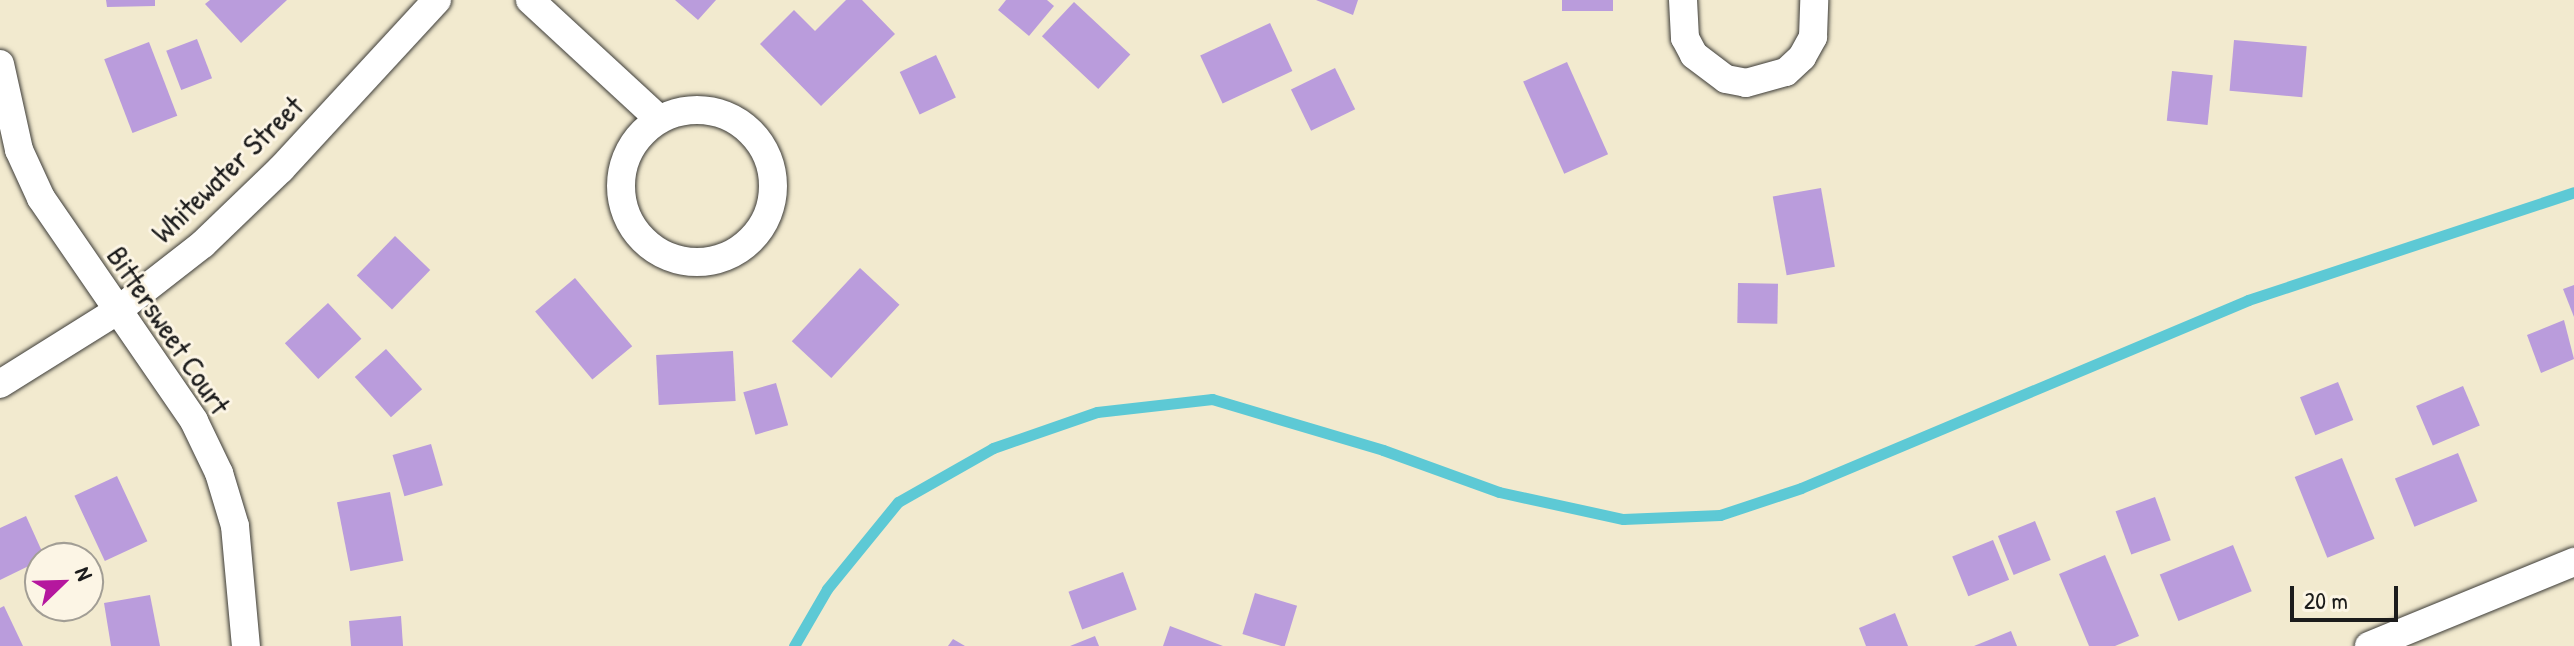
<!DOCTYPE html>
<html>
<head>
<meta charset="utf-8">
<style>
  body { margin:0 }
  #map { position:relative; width:2574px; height:646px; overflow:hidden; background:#f2eacf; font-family:"Patrick Hand",sans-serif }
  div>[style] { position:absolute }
  .stream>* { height:11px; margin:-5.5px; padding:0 5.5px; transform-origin:5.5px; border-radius:5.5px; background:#5dc9d5 }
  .building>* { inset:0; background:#ba9cdc; transform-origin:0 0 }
  .roads { filter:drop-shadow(0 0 2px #3c3b37) drop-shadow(0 0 2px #3c3b37) }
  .street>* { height:28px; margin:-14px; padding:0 14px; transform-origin:14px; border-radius:14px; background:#fff }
  .street>.ring { margin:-14px; padding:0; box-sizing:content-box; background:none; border:28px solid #fff; border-radius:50% }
  span { translate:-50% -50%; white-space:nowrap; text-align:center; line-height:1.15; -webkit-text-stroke:6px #fcf5e5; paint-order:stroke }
  .street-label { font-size:30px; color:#1c1c1c }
  .north { position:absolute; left:24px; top:542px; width:80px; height:80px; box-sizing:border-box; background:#fcf5e5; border:2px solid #a29e95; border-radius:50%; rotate:67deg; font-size:22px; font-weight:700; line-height:32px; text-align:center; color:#1c1c1c }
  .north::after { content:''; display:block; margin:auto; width:28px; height:36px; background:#b5179e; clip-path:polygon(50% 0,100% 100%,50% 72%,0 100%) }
  .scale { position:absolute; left:2290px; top:586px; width:108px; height:36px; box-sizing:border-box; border:4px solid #1c1c1c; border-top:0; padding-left:10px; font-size:24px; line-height:28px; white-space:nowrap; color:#1c1c1c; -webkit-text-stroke:6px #fcf5e5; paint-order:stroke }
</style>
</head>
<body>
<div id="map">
  <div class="stream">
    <div style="left:794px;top:646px;width:66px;rotate:-59.9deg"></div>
    <div style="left:827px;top:589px;width:112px;rotate:-50.8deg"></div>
    <div style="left:898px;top:502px;width:109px;rotate:-29.6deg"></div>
    <div style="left:993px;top:448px;width:110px;rotate:-19.1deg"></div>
    <div style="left:1097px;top:412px;width:116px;rotate:-6.4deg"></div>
    <div style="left:1212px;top:399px;width:178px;rotate:16.6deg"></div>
    <div style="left:1383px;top:450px;width:123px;rotate:19.9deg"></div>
    <div style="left:1499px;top:492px;width:127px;rotate:12.3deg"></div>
    <div style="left:1623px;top:519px;width:97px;rotate:-2.4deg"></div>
    <div style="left:1720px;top:515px;width:85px;rotate:-18.4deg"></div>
    <div style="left:1801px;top:488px;width:485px;rotate:-22.8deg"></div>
    <div style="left:2248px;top:300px;width:343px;rotate:-18.3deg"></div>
  </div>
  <div class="building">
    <div style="clip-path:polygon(106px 0,155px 0,155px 6px,107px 7px)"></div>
    <div style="clip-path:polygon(210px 0,287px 0,241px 43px,205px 4px)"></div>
    <div style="clip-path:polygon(675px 0,716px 0,698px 20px)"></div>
    <div style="clip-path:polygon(846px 0,862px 0,895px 34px,821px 106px,760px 44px,794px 10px,815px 31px)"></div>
    <div style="clip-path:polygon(1006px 0,1047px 0,1054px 6px,1029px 36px,998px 10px)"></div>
    <div style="clip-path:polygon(1316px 0,1358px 0,1353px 15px)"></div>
    <div style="left:1562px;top:0;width:51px;height:11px"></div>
    <div style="left:1074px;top:2px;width:77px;height:47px;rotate:43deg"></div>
    <div style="left:1270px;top:23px;width:53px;height:77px;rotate:65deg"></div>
    <div style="left:197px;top:39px;width:42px;height:33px;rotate:69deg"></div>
    <div style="left:2234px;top:40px;width:73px;height:51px;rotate:5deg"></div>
    <div style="left:149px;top:42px;width:79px;height:48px;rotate:69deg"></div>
    <div style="left:936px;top:55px;width:47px;height:40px;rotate:65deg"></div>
    <div style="left:1567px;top:62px;width:101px;height:48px;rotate:66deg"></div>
    <div style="left:1335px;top:68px;width:46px;height:49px;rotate:64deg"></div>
    <div style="left:2172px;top:71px;width:41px;height:50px;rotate:6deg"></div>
    <div style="left:1821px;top:188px;width:80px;height:49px;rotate:80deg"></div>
    <div style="left:395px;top:236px;width:49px;height:55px;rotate:44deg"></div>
    <div style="left:860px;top:268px;width:54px;height:100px;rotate:43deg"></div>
    <div style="left:575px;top:278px;width:89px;height:52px;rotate:50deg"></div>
    <div style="left:1738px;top:283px;width:40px;height:40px;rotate:1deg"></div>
    <div style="clip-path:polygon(2574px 285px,2574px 317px,2563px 289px)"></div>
    <div style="left:328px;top:303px;width:49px;height:59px;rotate:47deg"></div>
    <div style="clip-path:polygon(2564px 320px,2574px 359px,2541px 373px,2527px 335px)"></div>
    <div style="left:386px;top:349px;width:54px;height:42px;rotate:48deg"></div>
    <div style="left:733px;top:351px;width:50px;height:77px;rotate:87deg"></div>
    <div style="left:2338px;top:382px;width:41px;height:41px;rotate:68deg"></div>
    <div style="left:776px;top:383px;width:44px;height:34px;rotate:74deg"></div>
    <div style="left:2463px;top:386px;width:43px;height:51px;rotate:67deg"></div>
    <div style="left:431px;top:444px;width:43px;height:40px;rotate:74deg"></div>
    <div style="left:2458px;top:453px;width:52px;height:68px;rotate:68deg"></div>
    <div style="left:2342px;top:458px;width:87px;height:51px;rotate:68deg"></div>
    <div style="left:117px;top:476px;width:72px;height:47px;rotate:65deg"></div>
    <div style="left:390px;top:492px;width:70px;height:54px;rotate:79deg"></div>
    <div style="left:2155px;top:497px;width:46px;height:42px;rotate:70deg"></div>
    <div style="clip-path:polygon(26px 516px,45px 558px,0 580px,0 528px)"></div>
    <div style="left:2035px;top:521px;width:42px;height:40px;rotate:68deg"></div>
    <div style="left:1993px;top:540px;width:43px;height:44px;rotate:68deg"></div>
    <div style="left:2233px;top:545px;width:50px;height:79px;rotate:68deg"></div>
    <div style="clip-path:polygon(2105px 555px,2139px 636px,2115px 646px,2089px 646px,2059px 574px)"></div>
    <div style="left:1123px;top:572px;width:40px;height:58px;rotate:70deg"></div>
    <div style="left:1255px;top:593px;width:44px;height:43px;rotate:17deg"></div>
    <div style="clip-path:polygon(150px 595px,160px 646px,111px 646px,104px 603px)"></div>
    <div style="clip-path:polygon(4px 606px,23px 646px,0 646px,0 608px)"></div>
    <div style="clip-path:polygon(1895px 613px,1908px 646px,1866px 646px,1859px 628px)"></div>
    <div style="clip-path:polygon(401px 616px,403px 646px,351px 646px,349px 621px)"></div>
    <div style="clip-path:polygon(1170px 626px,1223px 646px,1163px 646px)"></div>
    <div style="clip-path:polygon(2011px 631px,2017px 646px,1974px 646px)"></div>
    <div style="clip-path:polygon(1095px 636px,1099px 646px,1070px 646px)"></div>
    <div style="clip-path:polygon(953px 639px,965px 646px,948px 646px)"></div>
  </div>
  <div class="roads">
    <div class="street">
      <div style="left:530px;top:0;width:176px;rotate:42.7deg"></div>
      <div style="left:1683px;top:0;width:38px;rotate:87deg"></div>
      <div style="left:1685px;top:38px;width:19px;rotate:62deg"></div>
      <div style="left:1694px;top:55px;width:40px;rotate:37deg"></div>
      <div style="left:1726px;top:79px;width:20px;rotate:11deg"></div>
      <div style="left:1746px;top:83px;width:41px;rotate:-15.4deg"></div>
      <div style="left:1786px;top:72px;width:22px;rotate:-43deg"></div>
      <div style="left:1802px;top:57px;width:23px;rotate:-61deg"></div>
      <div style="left:1813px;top:37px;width:37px;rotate:-88deg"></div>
      <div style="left:0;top:64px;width:88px;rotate:77.5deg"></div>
      <div style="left:19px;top:150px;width:53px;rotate:65.4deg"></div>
      <div style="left:41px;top:198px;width:270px;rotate:55.5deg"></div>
      <div style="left:194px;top:421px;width:58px;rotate:64.3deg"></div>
      <div style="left:219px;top:473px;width:55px;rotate:73.2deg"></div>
      <div style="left:235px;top:526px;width:121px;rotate:84.8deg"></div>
      <div class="ring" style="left:621px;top:110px;width:124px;height:124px"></div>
      <div style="left:0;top:384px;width:138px;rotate:-32deg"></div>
      <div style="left:117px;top:311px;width:109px;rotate:-37.9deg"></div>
      <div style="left:203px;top:244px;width:108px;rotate:-43.9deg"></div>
      <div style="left:281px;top:169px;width:230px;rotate:-47.3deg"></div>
      <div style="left:2369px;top:646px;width:222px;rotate:-22.3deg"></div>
    </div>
  </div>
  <div class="street-label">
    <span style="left:227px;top:169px;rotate:-44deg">Whitewater Street</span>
    <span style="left:169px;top:330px;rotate:56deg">Bittersweet Court</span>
  </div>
  <div class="north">N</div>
  <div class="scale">20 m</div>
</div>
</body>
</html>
